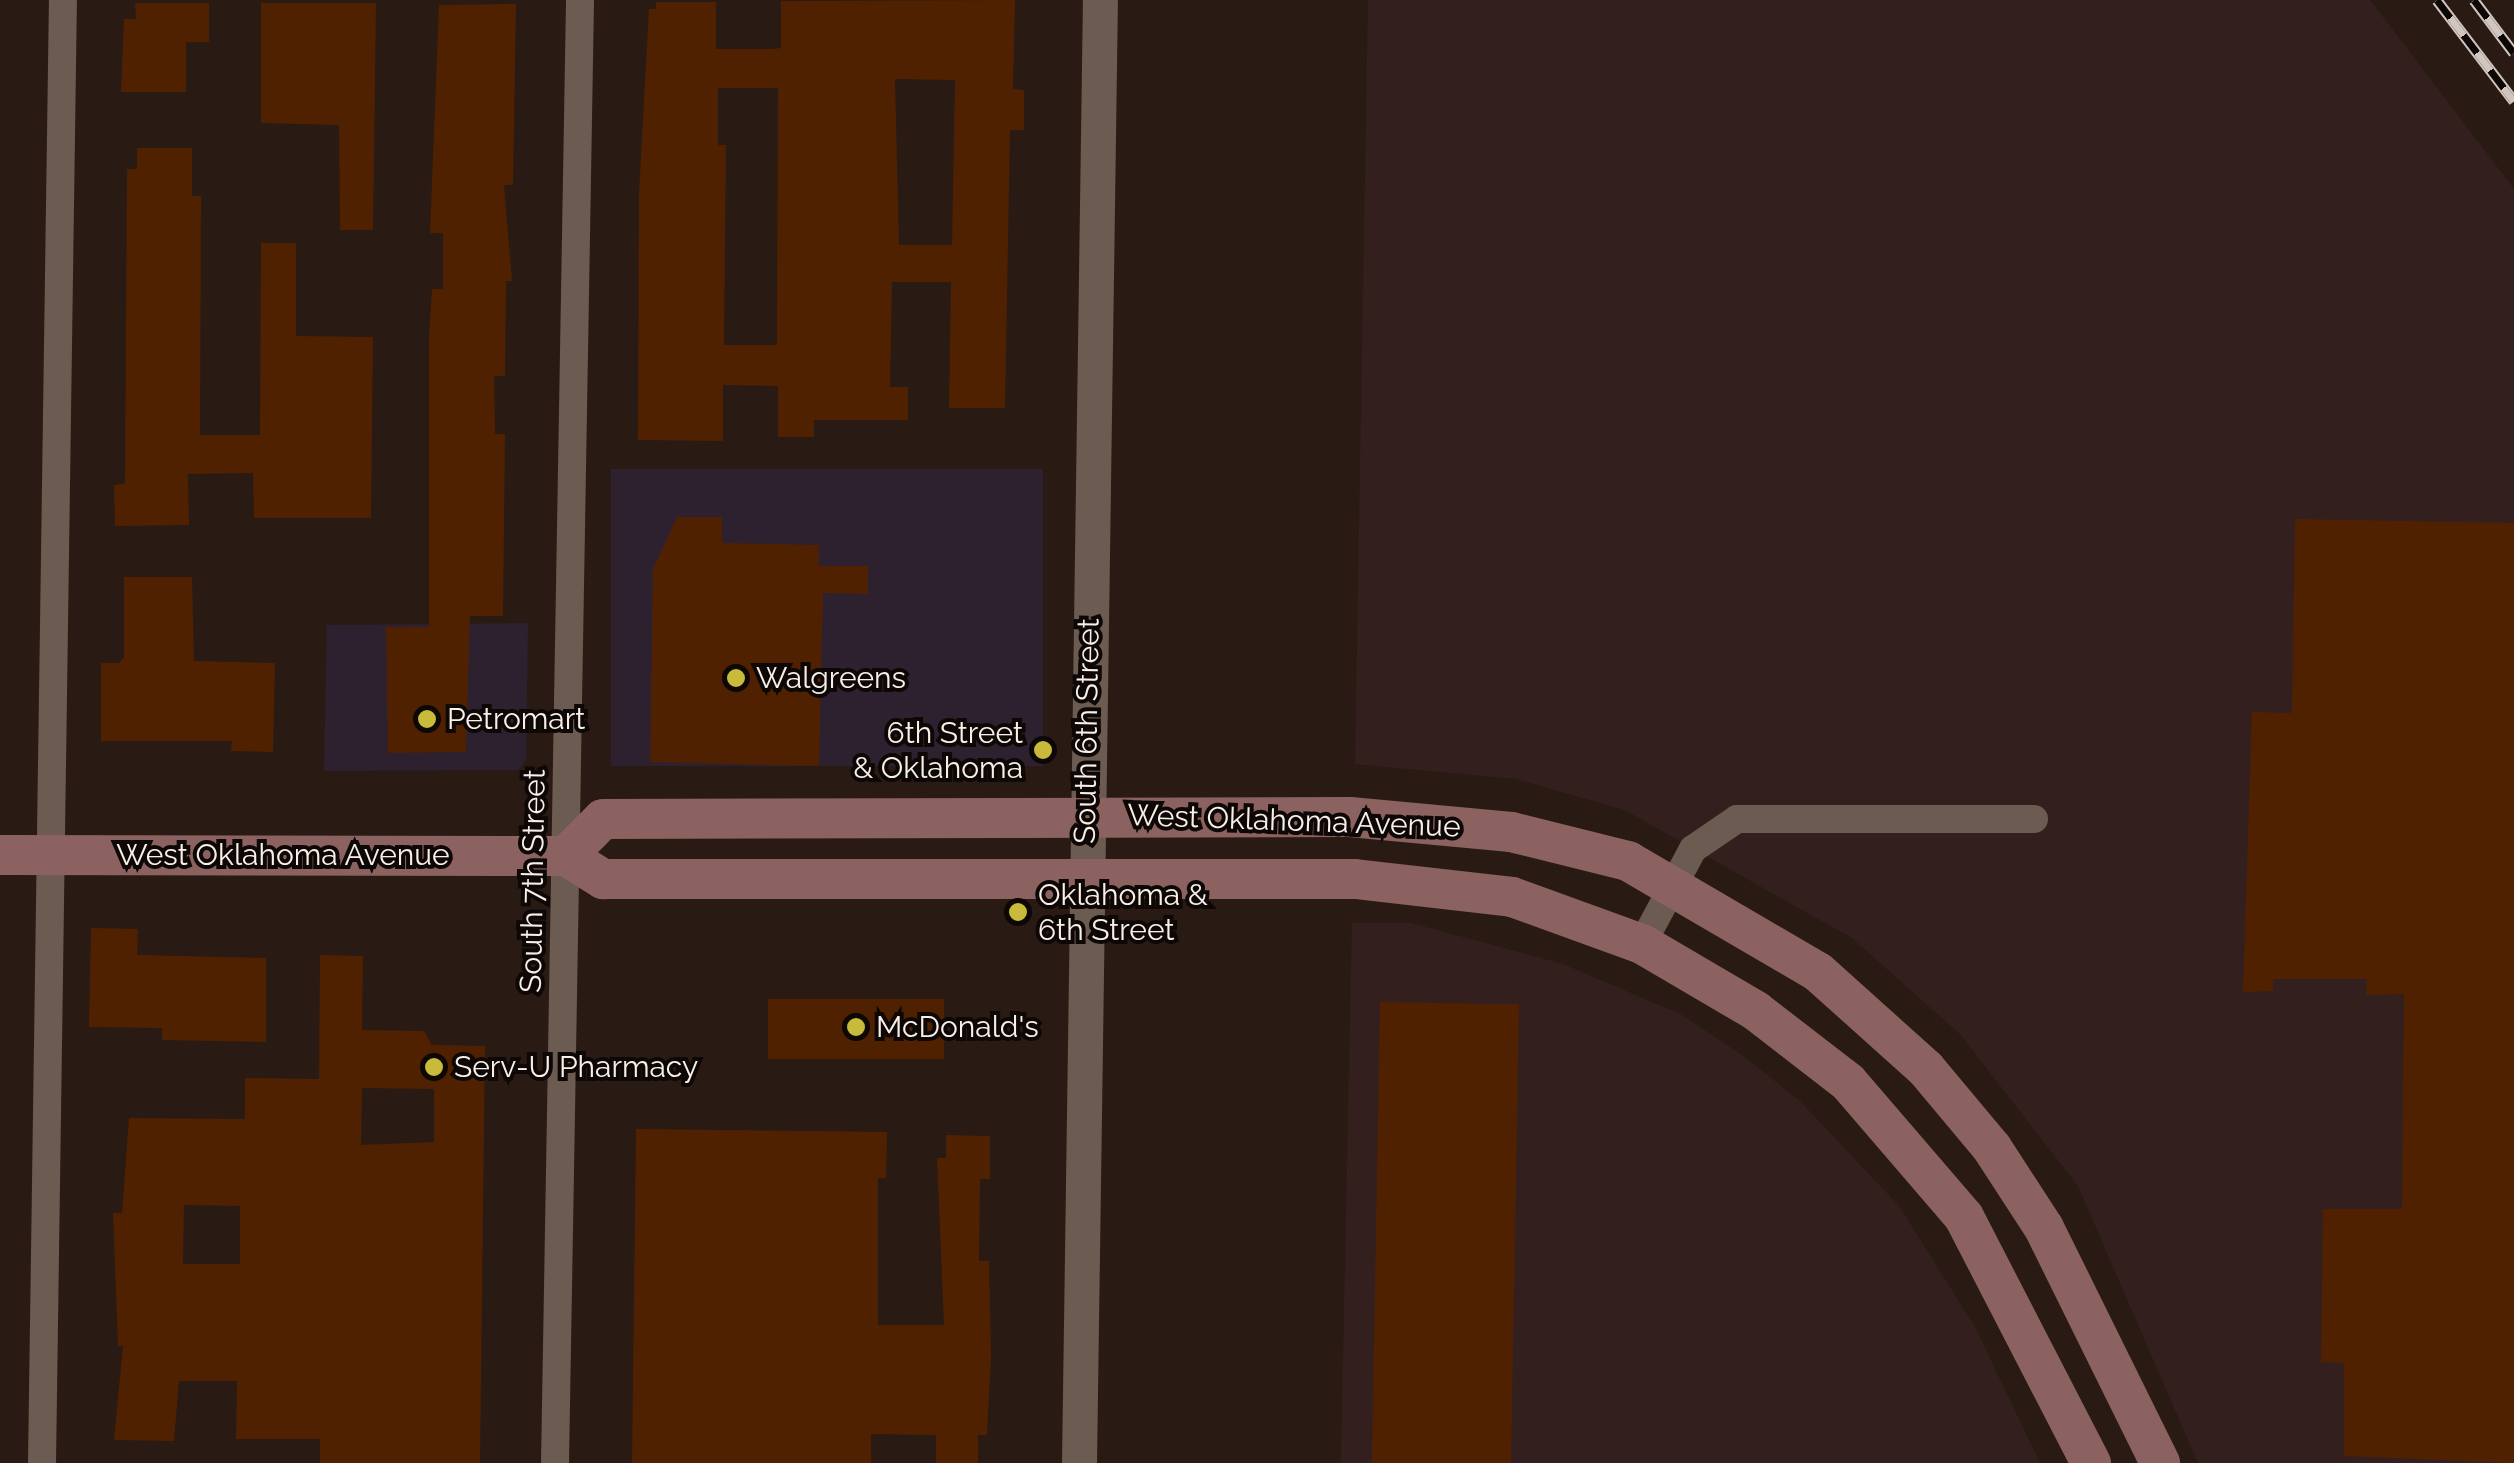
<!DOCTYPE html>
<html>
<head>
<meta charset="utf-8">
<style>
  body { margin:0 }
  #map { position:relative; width:2514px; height:1463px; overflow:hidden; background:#291b13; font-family:Raleway,sans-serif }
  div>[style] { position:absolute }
  .commercial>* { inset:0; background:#2d212f; transform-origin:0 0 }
  .industrial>* { inset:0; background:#33201e }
  .building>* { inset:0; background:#502100; transform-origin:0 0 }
  .minor>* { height:28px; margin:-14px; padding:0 14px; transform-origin:14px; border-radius:14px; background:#6c5b51 }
  .tertiary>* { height:35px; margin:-17.5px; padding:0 17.5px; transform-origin:17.5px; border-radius:17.5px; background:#6c5b51 }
  .secondary>* { height:40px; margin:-20px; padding:0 20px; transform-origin:20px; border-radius:20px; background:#8c6260 }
  .rail>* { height:11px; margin-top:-5.5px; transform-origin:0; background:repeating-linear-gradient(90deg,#0d0705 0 22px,#d1c6bf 0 44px); box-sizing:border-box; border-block:2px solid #d1c6bf }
  .dots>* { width:28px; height:28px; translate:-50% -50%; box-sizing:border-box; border:5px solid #0d0705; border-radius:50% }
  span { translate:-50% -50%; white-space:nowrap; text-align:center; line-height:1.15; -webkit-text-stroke:8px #0d0705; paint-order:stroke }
  .poi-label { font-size:30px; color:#f9efe9 }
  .left { translate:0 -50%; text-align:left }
  .right { translate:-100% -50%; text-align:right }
  .street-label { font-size:30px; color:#f9efe9 }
</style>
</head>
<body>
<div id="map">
  <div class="commercial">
    <div style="left:611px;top:469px;width:432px;height:297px"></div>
    <div style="clip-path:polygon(528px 623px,526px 760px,519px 770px,324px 771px,327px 625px)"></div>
  </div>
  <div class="industrial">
    <div style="clip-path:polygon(1368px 0,2370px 0,2514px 189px,2514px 1463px,2198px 1463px,2078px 1186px,1960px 1034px,1852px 938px,1625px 810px,1516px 779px,1355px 764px)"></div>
    <div style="clip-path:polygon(1352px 923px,1411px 923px,1563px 964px,1682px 1015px,1742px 1055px,1801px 1102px,1899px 1206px,1975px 1327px,2040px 1463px,1341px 1463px)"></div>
  </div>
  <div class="building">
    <div style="clip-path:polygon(evenodd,1015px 0,1013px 89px,1024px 90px,1024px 130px,1010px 130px,1005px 408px,949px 408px,951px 282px,892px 282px,890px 387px,908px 387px,908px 420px,814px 420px,814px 437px,778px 437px,778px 386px,723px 385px,723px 441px,638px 440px,639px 193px,649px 9px,656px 9px,656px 2px,716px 2px,716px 49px,773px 49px,781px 48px,781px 1px,1015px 0,895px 79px,955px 80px,952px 245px,899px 245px,895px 79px,1015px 0,718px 88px,778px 88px,777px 345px,724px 345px,726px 145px,718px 145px,718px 88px)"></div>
    <div style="clip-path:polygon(135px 3px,209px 3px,209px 42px,186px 42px,186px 92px,121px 92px,124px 19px,136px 19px)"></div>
    <div style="clip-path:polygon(261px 3px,376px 3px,373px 230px,340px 230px,339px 125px,261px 123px)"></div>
    <div style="clip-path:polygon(516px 4px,513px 185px,504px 185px,512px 281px,506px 281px,505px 376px,494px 376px,495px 434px,505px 434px,503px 616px,470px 616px,466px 752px,388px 753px,386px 627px,429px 627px,429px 339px,432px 289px,443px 289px,443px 233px,430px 233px,439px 5px)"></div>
    <div style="clip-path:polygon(137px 148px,192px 148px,192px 196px,201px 196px,200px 435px,260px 435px,261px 243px,296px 243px,296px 336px,373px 337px,371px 518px,254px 518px,253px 473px,188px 474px,189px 525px,115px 526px,114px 485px,125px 484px,127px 169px,137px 169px)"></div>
    <div style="clip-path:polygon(677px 517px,722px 517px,722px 543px,819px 545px,819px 566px,868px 566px,868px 594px,823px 593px,819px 766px,650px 762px,653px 569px)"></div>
    <div style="clip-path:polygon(2295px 519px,2514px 523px,2514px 1463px,2344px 1456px,2344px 1363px,2321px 1362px,2323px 1209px,2402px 1209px,2404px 994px,2366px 995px,2367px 979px,2273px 979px,2273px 991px,2243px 992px,2252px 712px,2292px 713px)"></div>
    <div style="clip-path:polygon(124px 577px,192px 577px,194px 661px,275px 663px,273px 752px,231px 751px,232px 741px,101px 741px,101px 663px,119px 663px,124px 657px)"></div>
    <div style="clip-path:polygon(91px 928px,138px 929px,137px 955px,266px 958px,266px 1042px,162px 1040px,162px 1028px,89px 1027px)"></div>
    <div style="clip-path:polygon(evenodd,320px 955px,363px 956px,362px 1030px,424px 1031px,432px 1045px,485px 1046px,480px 1463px,320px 1463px,320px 1439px,236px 1439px,237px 1381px,179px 1381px,174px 1441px,114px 1440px,123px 1346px,118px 1346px,113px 1213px,122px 1213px,129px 1118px,245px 1119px,245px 1078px,319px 1079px,320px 955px,362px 1088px,434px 1089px,434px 1142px,361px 1145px,362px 1088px,320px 955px,184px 1205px,240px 1206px,240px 1264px,183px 1264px,184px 1205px)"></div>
    <div style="left:944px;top:999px;width:60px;height:176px;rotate:90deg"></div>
    <div style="left:1380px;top:1002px;width:139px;height:461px;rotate:1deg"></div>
    <div style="clip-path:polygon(636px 1129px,887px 1132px,886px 1178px,878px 1178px,878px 1325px,944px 1325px,937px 1158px,946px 1158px,946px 1135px,990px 1136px,990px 1179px,980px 1179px,979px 1261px,989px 1261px,991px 1357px,987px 1435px,978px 1435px,978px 1463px,936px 1463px,936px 1435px,871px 1434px,871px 1463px,632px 1463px)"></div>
  </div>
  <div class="minor">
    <div style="left:1642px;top:944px;width:108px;rotate:-61.8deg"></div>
    <div style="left:1693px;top:849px;width:53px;rotate:-34.3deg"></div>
    <div style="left:1737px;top:819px;width:297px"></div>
    <div style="left:42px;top:1463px;width:1463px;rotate:-89.18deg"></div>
    <div style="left:555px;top:1463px;width:1463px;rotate:-89.02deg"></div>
  </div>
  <div class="tertiary">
    <div style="left:1079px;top:1463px;width:1463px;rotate:-89.18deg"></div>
  </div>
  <div class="secondary">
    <div style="left:0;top:855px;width:566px;rotate:0.1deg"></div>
    <div style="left:566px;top:856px;width:44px;rotate:31.9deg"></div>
    <div style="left:603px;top:879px;width:752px"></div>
    <div style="left:1355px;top:879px;width:158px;rotate:6.5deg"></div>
    <div style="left:1512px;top:897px;width:138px;rotate:19.9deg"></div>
    <div style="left:1642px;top:944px;width:132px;rotate:30.4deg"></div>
    <div style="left:1756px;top:1011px;width:116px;rotate:37.7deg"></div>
    <div style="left:1848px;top:1082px;width:178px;rotate:49.3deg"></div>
    <div style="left:1964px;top:1217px;width:277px;rotate:62.7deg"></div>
    <div style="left:566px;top:856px;width:52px;rotate:-45deg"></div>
    <div style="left:603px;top:819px;width:747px;rotate:-0.15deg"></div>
    <div style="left:1350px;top:817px;width:162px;rotate:5.3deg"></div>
    <div style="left:1511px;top:832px;width:121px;rotate:13.9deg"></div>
    <div style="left:1628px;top:861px;width:220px;rotate:30.3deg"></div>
    <div style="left:1818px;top:972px;width:145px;rotate:41.9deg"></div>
    <div style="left:1926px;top:1069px;width:103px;rotate:50.1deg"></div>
    <div style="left:1992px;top:1148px;width:95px;rotate:57deg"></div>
    <div style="left:2044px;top:1228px;width:262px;rotate:63.7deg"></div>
  </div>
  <div class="rail">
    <div style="left:2437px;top:0;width:127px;rotate:52.7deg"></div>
    <div style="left:2474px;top:0;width:66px;rotate:53deg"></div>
  </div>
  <div class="dots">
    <div style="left:736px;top:678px;background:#c8bb3b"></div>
    <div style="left:427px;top:719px;background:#c8bb3b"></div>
    <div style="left:1043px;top:750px;background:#c8bb3b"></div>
    <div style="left:1018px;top:912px;background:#c8bb3b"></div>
    <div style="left:856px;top:1027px;background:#c8bb3b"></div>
    <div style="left:434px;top:1067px;background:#c8bb3b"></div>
  </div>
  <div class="poi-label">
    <span class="left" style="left:756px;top:678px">Walgreens</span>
    <span class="left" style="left:447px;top:719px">Petromart</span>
    <span class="right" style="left:1023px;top:750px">6th Street<br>&amp; Oklahoma</span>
    <span class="left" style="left:1038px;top:912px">Oklahoma &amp;<br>6th Street</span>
    <span class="left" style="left:876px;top:1027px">McDonald's</span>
    <span class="left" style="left:454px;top:1067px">Serv-U Pharmacy</span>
  </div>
  <div class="street-label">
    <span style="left:1087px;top:731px;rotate:-89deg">South 6th Street</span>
    <span style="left:1294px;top:821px;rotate:2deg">West Oklahoma Avenue</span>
    <span style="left:283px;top:855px">West Oklahoma Avenue</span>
    <span style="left:533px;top:881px;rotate:-89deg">South 7th Street</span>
  </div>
</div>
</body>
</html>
